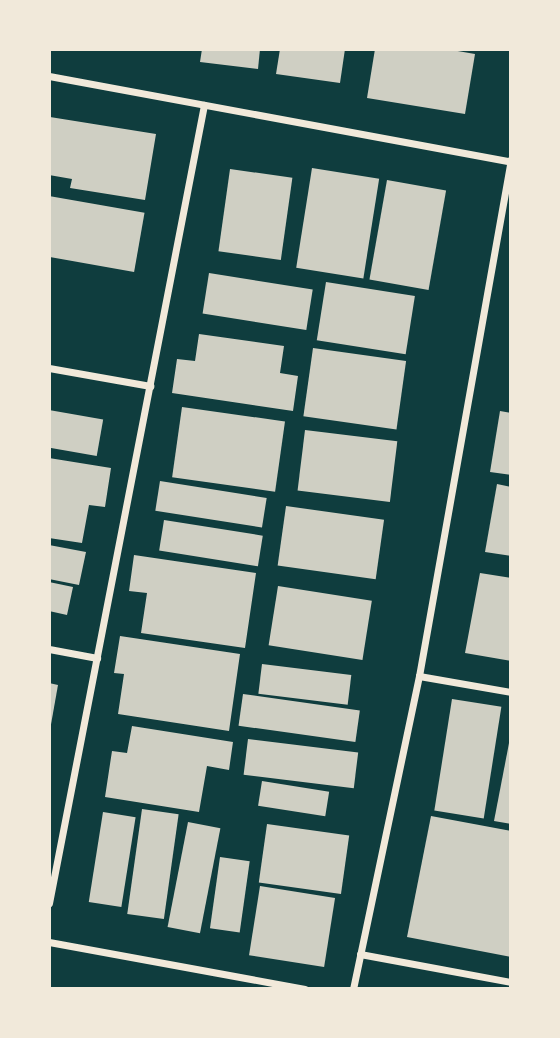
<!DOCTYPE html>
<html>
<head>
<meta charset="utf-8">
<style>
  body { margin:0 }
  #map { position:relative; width:560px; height:1038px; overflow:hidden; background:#0f3d3e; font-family:"Golos Text",sans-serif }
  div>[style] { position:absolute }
  .building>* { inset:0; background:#cfcfc3; transform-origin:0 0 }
  .minor>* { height:7px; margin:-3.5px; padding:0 3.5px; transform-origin:3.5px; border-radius:3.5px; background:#f1e9da }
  span { translate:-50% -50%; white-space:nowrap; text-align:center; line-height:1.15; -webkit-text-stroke:6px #f1e9da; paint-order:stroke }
  .frame { position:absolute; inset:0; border:51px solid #f1e9da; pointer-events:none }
</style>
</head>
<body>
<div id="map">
  <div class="building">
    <div style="clip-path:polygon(202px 49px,260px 49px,258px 69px,200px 62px)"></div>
    <div style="clip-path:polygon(280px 49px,345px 49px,340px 83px,276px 74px)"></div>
    <div style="clip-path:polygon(375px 49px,446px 49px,475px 54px,465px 114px,367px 98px)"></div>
    <div style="clip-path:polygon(50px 117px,156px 134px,145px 200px,70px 188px,72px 179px,49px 175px)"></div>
    <div style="left:312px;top:168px;width:68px;height:101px;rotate:9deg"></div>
    <div style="left:230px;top:169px;width:63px;height:83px;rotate:8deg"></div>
    <div style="left:387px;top:180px;width:60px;height:101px;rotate:10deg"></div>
    <div style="left:49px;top:196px;width:97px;height:60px;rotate:10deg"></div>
    <div style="left:209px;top:273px;width:105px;height:41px;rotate:9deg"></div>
    <div style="left:326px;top:282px;width:90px;height:59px;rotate:9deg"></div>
    <div style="clip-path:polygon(199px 334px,284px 346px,280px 373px,298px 376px,293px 411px,172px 393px,177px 359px,195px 361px)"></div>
    <div style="left:313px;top:348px;width:94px;height:69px;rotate:8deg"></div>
    <div style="left:182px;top:407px;width:104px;height:71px;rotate:8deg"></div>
    <div style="left:49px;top:410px;width:55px;height:37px;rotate:10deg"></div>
    <div style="clip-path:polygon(500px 411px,511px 413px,511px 475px,490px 472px)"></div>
    <div style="left:305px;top:430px;width:93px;height:61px;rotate:7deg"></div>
    <div style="clip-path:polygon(49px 458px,111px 468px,105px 507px,89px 505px,82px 543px,49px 538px)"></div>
    <div style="left:160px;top:481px;width:108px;height:30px;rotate:9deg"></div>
    <div style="clip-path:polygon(497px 484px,511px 487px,511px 556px,485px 552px)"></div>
    <div style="left:286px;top:506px;width:99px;height:60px;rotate:8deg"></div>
    <div style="left:164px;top:520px;width:100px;height:31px;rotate:9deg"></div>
    <div style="clip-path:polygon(49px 545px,86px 552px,79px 585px,49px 579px)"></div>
    <div style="clip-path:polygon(134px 555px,256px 573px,245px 648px,141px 633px,147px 593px,129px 591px)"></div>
    <div style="clip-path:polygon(480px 573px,511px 578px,511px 661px,465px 653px)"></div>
    <div style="clip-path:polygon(49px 582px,73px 587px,67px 615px,49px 611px)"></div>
    <div style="left:278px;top:586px;width:95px;height:60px;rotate:9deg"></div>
    <div style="clip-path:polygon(120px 636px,240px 654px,229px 731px,118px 714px,124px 674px,114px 673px)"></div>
    <div style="left:262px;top:664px;width:90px;height:30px;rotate:7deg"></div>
    <div style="clip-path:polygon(49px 683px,58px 685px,50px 730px,49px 729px)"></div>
    <div style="left:243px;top:694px;width:118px;height:32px;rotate:8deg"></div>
    <div style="left:452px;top:699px;width:50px;height:113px;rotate:9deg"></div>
    <div style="clip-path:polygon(132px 726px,233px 742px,229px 770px,207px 766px,199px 812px,105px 797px,112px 751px,127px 753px)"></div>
    <div style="clip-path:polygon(510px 738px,511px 738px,511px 824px,494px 821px)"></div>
    <div style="left:248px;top:739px;width:111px;height:36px;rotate:7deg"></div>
    <div style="left:262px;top:781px;width:68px;height:25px;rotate:9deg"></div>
    <div style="left:142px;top:809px;width:37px;height:106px;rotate:8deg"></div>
    <div style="left:103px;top:812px;width:33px;height:91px;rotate:9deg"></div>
    <div style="clip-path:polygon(431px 816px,511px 831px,511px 957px,407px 937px)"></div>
    <div style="left:188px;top:822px;width:33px;height:107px;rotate:11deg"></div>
    <div style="left:267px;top:824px;width:83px;height:59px;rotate:8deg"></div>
    <div style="left:220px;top:857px;width:30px;height:72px;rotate:8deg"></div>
    <div style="left:260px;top:886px;width:76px;height:70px;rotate:9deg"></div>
  </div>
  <div class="minor">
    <div style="left:49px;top:76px;width:470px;rotate:10.5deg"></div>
    <div style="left:49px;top:368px;width:103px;rotate:10.1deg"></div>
    <div style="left:49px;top:649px;width:49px;rotate:10.6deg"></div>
    <div style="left:419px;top:676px;width:93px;rotate:9.9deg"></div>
    <div style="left:49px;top:903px;width:813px;rotate:-79.01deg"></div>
    <div style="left:49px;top:942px;width:260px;rotate:10.4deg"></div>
    <div style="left:360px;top:954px;width:154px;rotate:10.5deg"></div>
    <div style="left:353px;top:989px;width:320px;rotate:-78.1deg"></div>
    <div style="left:419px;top:676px;width:525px;rotate:-79.91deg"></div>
  </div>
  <div class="frame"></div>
</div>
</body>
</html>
